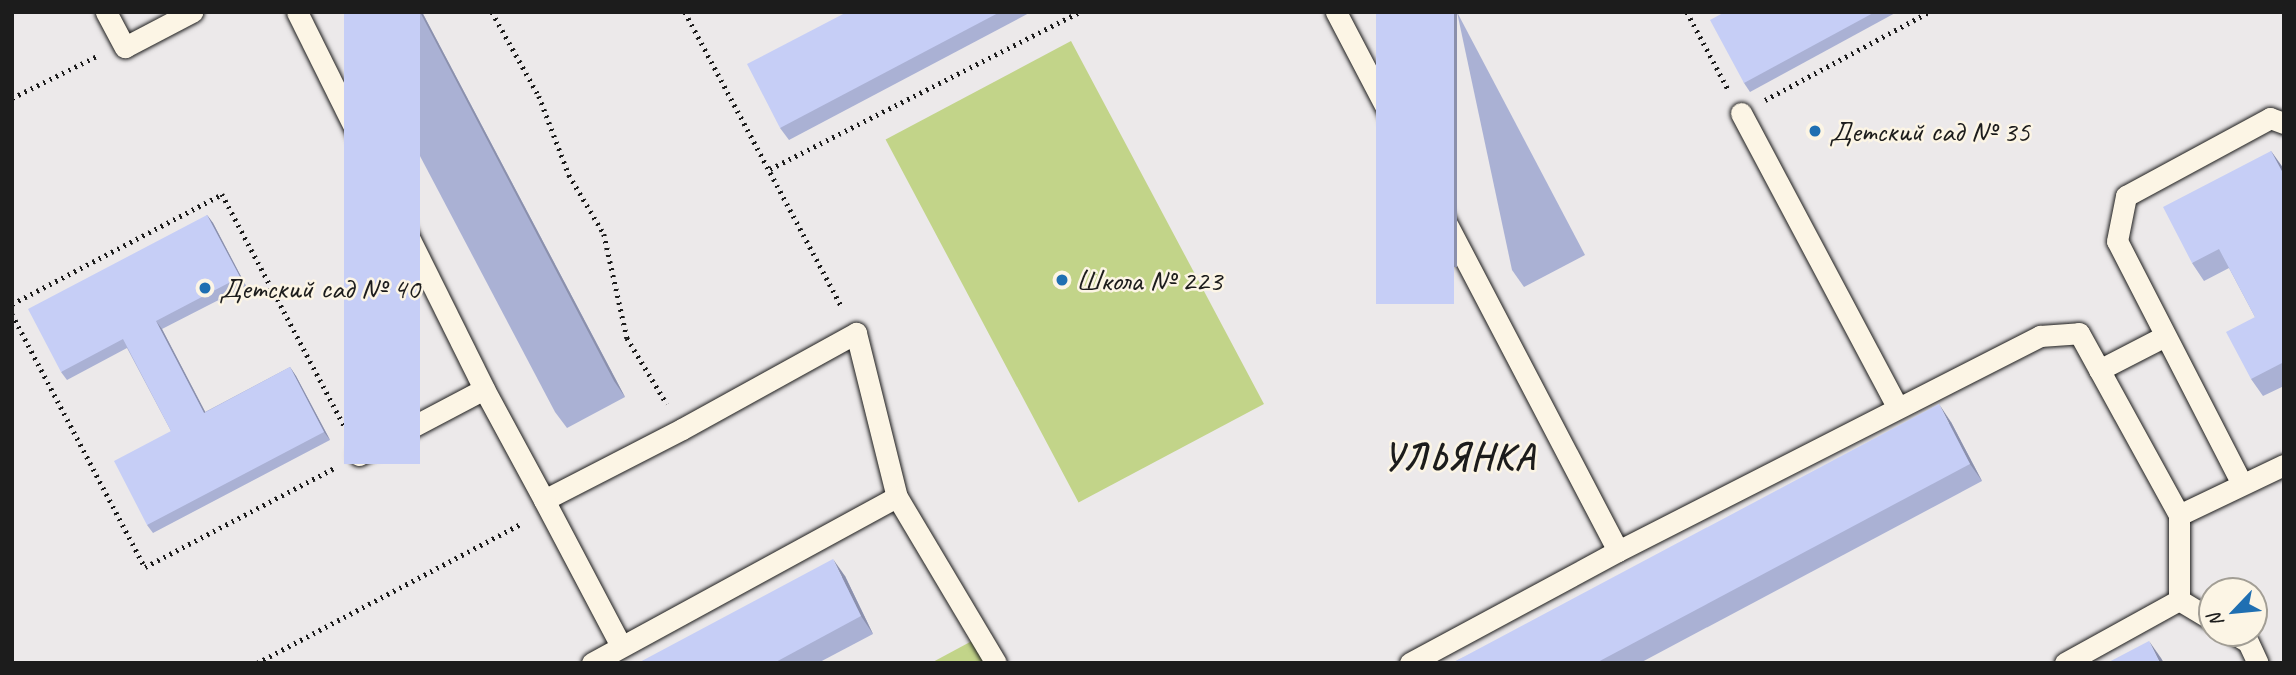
<!DOCTYPE html>
<html>
<head>
<meta charset="utf-8">
<style>
  body { margin:0 }
  #map { position:relative; width:2296px; height:675px; overflow:hidden; background:#ece9ea; font-family:Caveat,sans-serif }
  div>[style] { position:absolute }
  .green>* { inset:0; background:#c2d489; transform-origin:0 0 }
  .path>* { height:4.5px; margin-top:-2.25px; transform-origin:0; background:repeating-linear-gradient(90deg,#1c1c1c 0 2px,transparent 0 7px) }
  .roads { filter:drop-shadow(0 0 2px #1c1c1c) drop-shadow(0 0 2px #1c1c1c) }
  .service>* { height:21px; margin:-10.5px; padding:0 10.5px; transform-origin:10.5px; border-radius:10.5px; background:#fcf5e5 }
  .wall>* { inset:0; background:#aab1d4 }
  .shaded-wall>* { inset:0; background:#8b90ac; transform-origin:0 0 }
  .building>* { inset:0; background:#c6cef6; transform-origin:0 0 }
  .dots>* { width:19px; height:19px; translate:-50% -50%; box-sizing:border-box; border:4px solid #fcf5e5; border-radius:50% }
  span { translate:-50% -50%; white-space:nowrap; text-align:center; line-height:1.15; -webkit-text-stroke:5px #fcf5e5; paint-order:stroke }
  .poi-label { font-size:30px; color:#1c1c1c }
  .left { translate:0 -50%; text-align:left }
  .district-label { font-size:37px; color:#1c1c1c; font-weight:700; letter-spacing:2px }
  .frame { position:absolute; inset:0; border:14px solid #1c1c1c; pointer-events:none }
  .north { position:absolute; left:2198px; top:577px; width:70px; height:70px; box-sizing:border-box; background:#fcf5e5; border:2px solid #a29e95; border-radius:50%; rotate:244deg; font-size:19px; font-weight:700; line-height:28px; text-align:center; color:#1c1c1c }
  .north::after { content:''; display:block; margin:auto; width:24px; height:32px; background:#1f6fb2; clip-path:polygon(50% 0,100% 100%,50% 72%,0 100%) }
</style>
</head>
<body>
<div id="map">
  <div class="green">
    <div style="left:1071px;top:41px;width:411px;height:210px;rotate:62deg"></div>
    <div style="clip-path:polygon(983px 635px,1000px 663px,931px 663px)"></div>
  </div>
  <div class="path">
    <div style="left:492px;top:12px;width:96px;rotate:60.8deg"></div>
    <div style="left:539px;top:96px;width:85px;rotate:69.2deg"></div>
    <div style="left:569px;top:175px;width:69px;rotate:59.3deg"></div>
    <div style="left:604px;top:234px;width:107px;rotate:77.5deg"></div>
    <div style="left:627px;top:338px;width:77px;rotate:58.8deg"></div>
    <div style="left:685px;top:12px;width:334px;rotate:62deg"></div>
    <div style="left:1687px;top:12px;width:87px;rotate:62deg"></div>
    <div style="left:12px;top:98px;width:95px;rotate:-26.3deg"></div>
    <div style="left:1765px;top:100px;width:186px;rotate:-28.2deg"></div>
    <div style="left:770px;top:169px;width:347px;rotate:-26.9deg"></div>
    <div style="left:12px;top:304px;width:237px;rotate:-27.6deg"></div>
    <div style="left:222px;top:194px;width:266px;rotate:62.2deg"></div>
    <div style="left:12px;top:314px;width:286px;rotate:62.3deg"></div>
    <div style="left:145px;top:567px;width:213px;rotate:-27.6deg"></div>
    <div style="left:257px;top:663px;width:300px;rotate:-27.8deg"></div>
  </div>
  <div class="roads">
    <div class="service">
      <div style="left:106px;top:12px;width:40px;rotate:62deg"></div>
      <div style="left:125px;top:47px;width:76px;rotate:-27.6deg"></div>
      <div style="left:297px;top:12px;width:421px;rotate:63.6deg"></div>
      <div style="left:484px;top:389px;width:126px;rotate:61.6deg"></div>
      <div style="left:544px;top:500px;width:155px;rotate:-27.2deg"></div>
      <div style="left:682px;top:429px;width:199px;rotate:-28.9deg"></div>
      <div style="left:856px;top:333px;width:169px;rotate:76deg"></div>
      <div style="left:897px;top:497px;width:193px;rotate:59.2deg"></div>
      <div style="left:1336px;top:12px;width:608px;rotate:62.38deg"></div>
      <div style="left:1741px;top:113px;width:333px;rotate:62deg"></div>
      <div style="left:2099px;top:370px;width:74px;rotate:-27.3deg"></div>
      <div style="left:359px;top:455px;width:141px;rotate:-27.8deg"></div>
      <div style="left:2242px;top:484px;width:273px;rotate:-117.2deg"></div>
      <div style="left:2117px;top:241px;width:46px;rotate:-78.7deg"></div>
      <div style="left:2126px;top:196px;width:164px;rotate:-28.4deg"></div>
      <div style="left:2270px;top:118px;width:15px;rotate:20deg"></div>
      <div style="left:544px;top:500px;width:165px;rotate:62.2deg"></div>
      <div style="left:2179px;top:600px;width:39px;rotate:31deg"></div>
      <div style="left:2233px;top:633px;width:17px;rotate:31deg"></div>
      <div style="left:2248px;top:642px;width:23px;rotate:65deg"></div>
      <div style="left:592px;top:663px;width:347px;rotate:-28.6deg"></div>
      <div style="left:1410px;top:663px;width:236px;rotate:-28.3deg"></div>
      <div style="left:1618px;top:551px;width:474px;rotate:-27deg"></div>
      <div style="left:2040px;top:336px;width:39px;rotate:-4deg"></div>
      <div style="left:2079px;top:333px;width:208px;rotate:61.2deg"></div>
      <div style="left:2065px;top:663px;width:130px;rotate:-28.9deg"></div>
      <div style="left:2179px;top:600px;width:85px;rotate:-90deg"></div>
      <div style="left:2179px;top:515px;width:116px;rotate:-25.5deg"></div>
    </div>
  </div>
  <div class="wall">
    <div style="clip-path:polygon(344px 12px,422px 12px,625px 397px,567px 428px,555px 412px)"></div>
    <div style="clip-path:polygon(847px 12px,1031px 12px,789px 140px,780px 128px)"></div>
    <div style="clip-path:polygon(1457px 12px,1585px 255px,1524px 287px,1512px 270px)"></div>
    <div style="clip-path:polygon(1725px 12px,1897px 12px,1750px 92px,1744px 83px)"></div>
    <div style="clip-path:polygon(2271px 151px,2284px 169px,2284px 386px,2263px 396px,2251px 379px,2255px 317px,2229px 268px,2204px 281px,2192px 263px)"></div>
    <div style="clip-path:polygon(207px 215px,213px 223px,246px 286px,162px 329px,205px 412px,290px 367px,296px 376px,330px 440px,153px 533px,147px 525px,171px 431px,127px 348px,67px 380px,61px 372px)"></div>
    <div style="clip-path:polygon(1951px 422px,1982px 481px,1640px 663px,1452px 663px)"></div>
    <div style="clip-path:polygon(845px 576px,873px 634px,818px 663px,638px 663px)"></div>
  </div>
  <div class="shaded-wall">
    <div style="clip-path:polygon(420px 12px,422px 12px,625px 397px,614px 381px)"></div>
    <div style="left:1454px;top:12px;width:3px;height:255px"></div>
    <div style="clip-path:polygon(2271px 151px,2283px 168px,2284px 175px)"></div>
    <div style="clip-path:polygon(207px 215px,213px 223px,246px 286px,240px 277px)"></div>
    <div style="clip-path:polygon(156px 321px,162px 329px,210px 421px,204px 413px)"></div>
    <div style="clip-path:polygon(290px 367px,296px 376px,330px 440px,324px 432px)"></div>
    <div style="clip-path:polygon(1939px 404px,1951px 422px,1982px 481px,1970px 464px)"></div>
    <div style="clip-path:polygon(833px 559px,845px 576px,873px 634px,861px 616px)"></div>
    <div style="clip-path:polygon(2149px 641px,2161px 658px,2164px 663px,2160px 663px)"></div>
  </div>
  <div class="building">
    <div style="left:344px;top:12px;width:76px;height:452px"></div>
    <div style="clip-path:polygon(847px 12px,1000px 12px,780px 128px,747px 64px)"></div>
    <div style="left:1376px;top:12px;width:78px;height:292px"></div>
    <div style="clip-path:polygon(1725px 12px,1875px 12px,1744px 83px,1710px 20px)"></div>
    <div style="clip-path:polygon(2271px 151px,2284px 175px,2284px 362px,2251px 379px,2226px 332px,2255px 317px,2219px 249px,2192px 263px,2163px 207px)"></div>
    <div style="clip-path:polygon(207px 215px,240px 277px,156px 321px,204px 413px,290px 367px,324px 432px,147px 525px,114px 461px,171px 431px,123px 339px,61px 372px,28px 309px)"></div>
    <div style="clip-path:polygon(1939px 404px,1970px 464px,1596px 663px,1452px 663px)"></div>
    <div style="clip-path:polygon(833px 559px,861px 616px,774px 663px,638px 663px)"></div>
    <div style="clip-path:polygon(2149px 641px,2160px 663px,2107px 663px)"></div>
  </div>
  <div class="dots">
    <div style="left:1815px;top:131px;background:#1f6fb2"></div>
    <div style="left:1062px;top:280px;background:#1f6fb2"></div>
    <div style="left:205px;top:288px;background:#1f6fb2"></div>
  </div>
  <div class="poi-label">
    <span class="left" style="left:1829px;top:131px">Детский сад № 35</span>
    <span class="left" style="left:1076px;top:280px">Школа № 223</span>
    <span class="left" style="left:219px;top:288px">Детский сад № 40</span>
  </div>
  <div class="district-label">
    <span style="left:1459px;top:457px">УЛЬЯНКА</span>
  </div>
  <div class="frame"></div>
  <div class="north">N</div>
</div>
</body>
</html>
